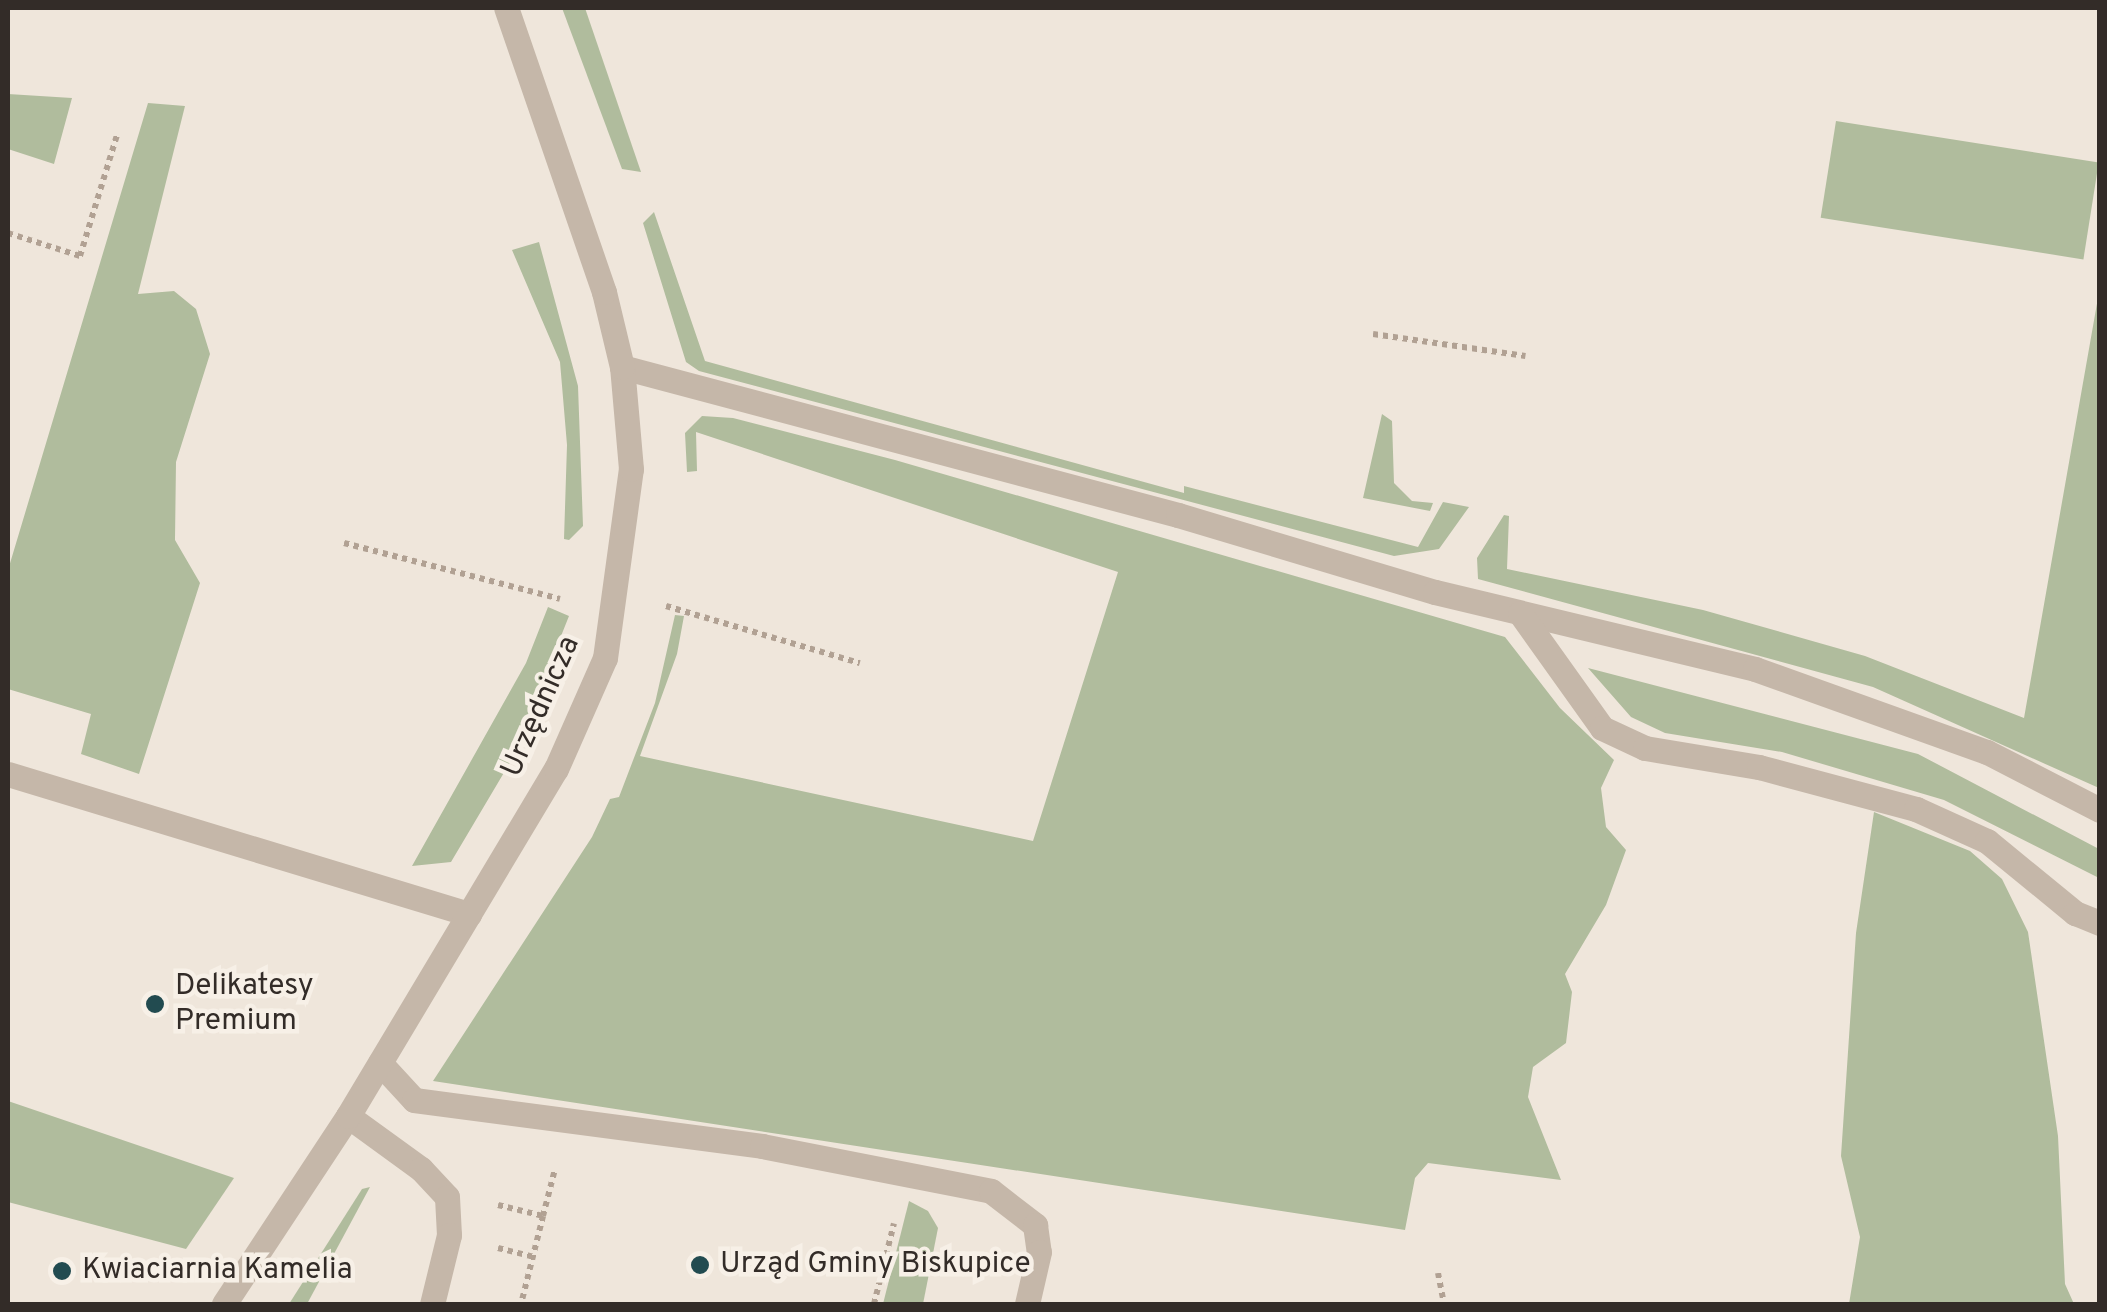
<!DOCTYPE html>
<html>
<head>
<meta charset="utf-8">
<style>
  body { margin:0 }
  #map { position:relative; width:2107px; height:1312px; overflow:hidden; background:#efe6db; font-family:Overpass,sans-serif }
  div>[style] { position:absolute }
  .green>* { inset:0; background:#b0bc9d; transform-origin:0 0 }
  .path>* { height:6px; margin-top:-3px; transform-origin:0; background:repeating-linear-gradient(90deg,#b1a193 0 5px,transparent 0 10px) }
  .minor>* { height:25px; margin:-12.5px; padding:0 12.5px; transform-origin:12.5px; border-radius:12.5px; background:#c5b7a9 }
  .dots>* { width:28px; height:28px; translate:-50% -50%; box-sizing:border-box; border:5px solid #f7f0e7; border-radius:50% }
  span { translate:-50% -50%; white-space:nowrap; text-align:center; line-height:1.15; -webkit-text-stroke:9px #f7f0e7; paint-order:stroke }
  .street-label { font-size:30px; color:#332c28 }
  .poi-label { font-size:30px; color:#332c28 }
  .left { translate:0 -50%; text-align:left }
  .frame { position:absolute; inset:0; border:10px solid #332c28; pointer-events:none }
</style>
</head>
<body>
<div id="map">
  <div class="green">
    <div style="clip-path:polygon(562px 8px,585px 8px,641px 172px,622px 169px)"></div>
    <div style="clip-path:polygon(8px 94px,72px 98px,54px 164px,8px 149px)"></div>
    <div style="clip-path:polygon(148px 103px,185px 106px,138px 294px,174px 291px,196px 309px,210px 354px,176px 462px,175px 540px,200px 583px,139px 774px,81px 754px,91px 714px,8px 689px,8px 570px)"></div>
    <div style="left:1836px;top:121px;width:266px;height:98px;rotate:9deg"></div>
    <div style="clip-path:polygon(654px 212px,705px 361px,1184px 493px,1184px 486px,1418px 547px,1443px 502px,1469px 507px,1439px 549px,1394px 556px,699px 371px,686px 362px,643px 223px)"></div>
    <div style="clip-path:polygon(539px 242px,578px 386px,583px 526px,569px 540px,564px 539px,567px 445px,560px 362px,512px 250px)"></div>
    <div style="clip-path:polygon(2099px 292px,2099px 788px,1873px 687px,1478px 579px,1477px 558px,1504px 515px,1509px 516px,1507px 569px,1703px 610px,1865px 656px,2024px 718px)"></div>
    <div style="clip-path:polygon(1382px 414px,1392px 421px,1394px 483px,1412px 501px,1433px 503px,1430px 511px,1363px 498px)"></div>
    <div style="clip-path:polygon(702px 416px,733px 418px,895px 460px,1505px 637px,1560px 708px,1614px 760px,1601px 788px,1606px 827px,1626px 850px,1606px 905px,1565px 974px,1572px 992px,1566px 1043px,1533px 1067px,1528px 1097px,1561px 1180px,1428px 1163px,1415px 1178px,1405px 1230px,433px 1081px,592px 837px,610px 799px,619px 797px,655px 703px,675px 615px,684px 616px,677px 654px,640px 756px,1033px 841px,1118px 572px,696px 432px,697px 471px,687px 472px,685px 433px)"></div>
    <div style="clip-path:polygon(548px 607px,569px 616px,512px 759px,451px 862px,412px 866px,526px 663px)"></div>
    <div style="clip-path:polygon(1588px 668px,1918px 754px,2099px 849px,2099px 878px,1944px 800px,1782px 752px,1665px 733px,1631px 717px)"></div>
    <div style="clip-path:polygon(1874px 812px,1970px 851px,2002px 879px,2028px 932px,2058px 1136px,2065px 1284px,2074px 1304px,1849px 1304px,1860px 1237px,1841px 1156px,1856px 933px)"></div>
    <div style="clip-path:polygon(8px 1101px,234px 1178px,186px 1249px,8px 1202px)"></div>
    <div style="clip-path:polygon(370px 1187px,307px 1304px,289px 1304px,362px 1189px)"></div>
    <div style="clip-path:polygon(909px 1201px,928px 1211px,938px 1228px,923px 1304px,883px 1304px)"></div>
  </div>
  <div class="path">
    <div style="left:8px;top:233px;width:76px;rotate:17.7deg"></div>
    <div style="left:80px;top:256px;width:127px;rotate:-73deg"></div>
    <div style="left:1373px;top:334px;width:154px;rotate:8.2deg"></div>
    <div style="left:344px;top:543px;width:223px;rotate:14.5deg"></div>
    <div style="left:666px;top:606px;width:202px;rotate:16.4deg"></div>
    <div style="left:498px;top:1205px;width:46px;rotate:13.7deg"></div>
    <div style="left:543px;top:1216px;width:91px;rotate:104deg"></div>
    <div style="left:543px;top:1216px;width:49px;rotate:-75.7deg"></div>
    <div style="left:498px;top:1248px;width:36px;rotate:14deg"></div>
    <div style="left:1438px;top:1273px;width:32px;rotate:79deg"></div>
    <div style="left:874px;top:1304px;width:83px;rotate:-76.1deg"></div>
  </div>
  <div class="minor">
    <div style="left:622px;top:367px;width:575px;rotate:14.91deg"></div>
    <div style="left:1178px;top:515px;width:268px;rotate:16.7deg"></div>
    <div style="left:1435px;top:592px;width:329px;rotate:13.5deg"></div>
    <div style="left:1755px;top:669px;width:246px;rotate:19.7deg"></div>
    <div style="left:1987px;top:752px;width:127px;rotate:27.2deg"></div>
    <div style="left:1520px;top:613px;width:141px;rotate:54.5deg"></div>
    <div style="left:1602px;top:728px;width:47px;rotate:24.9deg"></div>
    <div style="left:1645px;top:748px;width:116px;rotate:9.5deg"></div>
    <div style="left:1759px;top:767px;width:163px;rotate:15deg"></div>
    <div style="left:1916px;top:809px;width:78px;rotate:24.3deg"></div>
    <div style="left:1987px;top:841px;width:114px;rotate:39.3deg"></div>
    <div style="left:2075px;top:913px;width:27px;rotate:22deg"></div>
    <div style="left:8px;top:774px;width:482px;rotate:16.9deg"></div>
    <div style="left:380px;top:1063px;width:50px;rotate:47.4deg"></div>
    <div style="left:414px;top:1100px;width:351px;rotate:7.5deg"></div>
    <div style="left:762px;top:1146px;width:233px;rotate:11.1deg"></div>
    <div style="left:991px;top:1191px;width:56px;rotate:37.7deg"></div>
    <div style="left:1035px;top:1225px;width:27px;rotate:82deg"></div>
    <div style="left:1039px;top:1252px;width:53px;rotate:103deg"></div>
    <div style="left:348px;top:1116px;width:90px;rotate:36deg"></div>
    <div style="left:421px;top:1169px;width:38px;rotate:47deg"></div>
    <div style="left:447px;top:1197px;width:38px;rotate:87deg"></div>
    <div style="left:449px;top:1235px;width:71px;rotate:103.8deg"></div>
    <div style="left:224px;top:1304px;width:225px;rotate:-56.6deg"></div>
    <div style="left:348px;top:1116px;width:405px;rotate:-59.1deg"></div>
    <div style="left:556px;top:769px;width:121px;rotate:-66.2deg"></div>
    <div style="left:605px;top:658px;width:191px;rotate:-82.2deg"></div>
    <div style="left:631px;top:469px;width:102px;rotate:-95deg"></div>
    <div style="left:622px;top:367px;width:77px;rotate:-103.5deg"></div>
    <div style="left:604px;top:292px;width:300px;rotate:-109deg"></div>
  </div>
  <div class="dots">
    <div style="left:155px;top:1004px;background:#224b50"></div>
    <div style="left:700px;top:1265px;background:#224b50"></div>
    <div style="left:62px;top:1271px;background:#224b50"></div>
  </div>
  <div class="street-label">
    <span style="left:542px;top:707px;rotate:-66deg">Urzędnicza</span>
  </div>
  <div class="poi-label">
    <span class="left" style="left:175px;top:1004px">Delikatesy<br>Premium</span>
    <span class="left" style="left:720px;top:1265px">Urząd Gminy Biskupice</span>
    <span class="left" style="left:82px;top:1271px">Kwiaciarnia Kamelia</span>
  </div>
  <div class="frame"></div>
</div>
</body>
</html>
